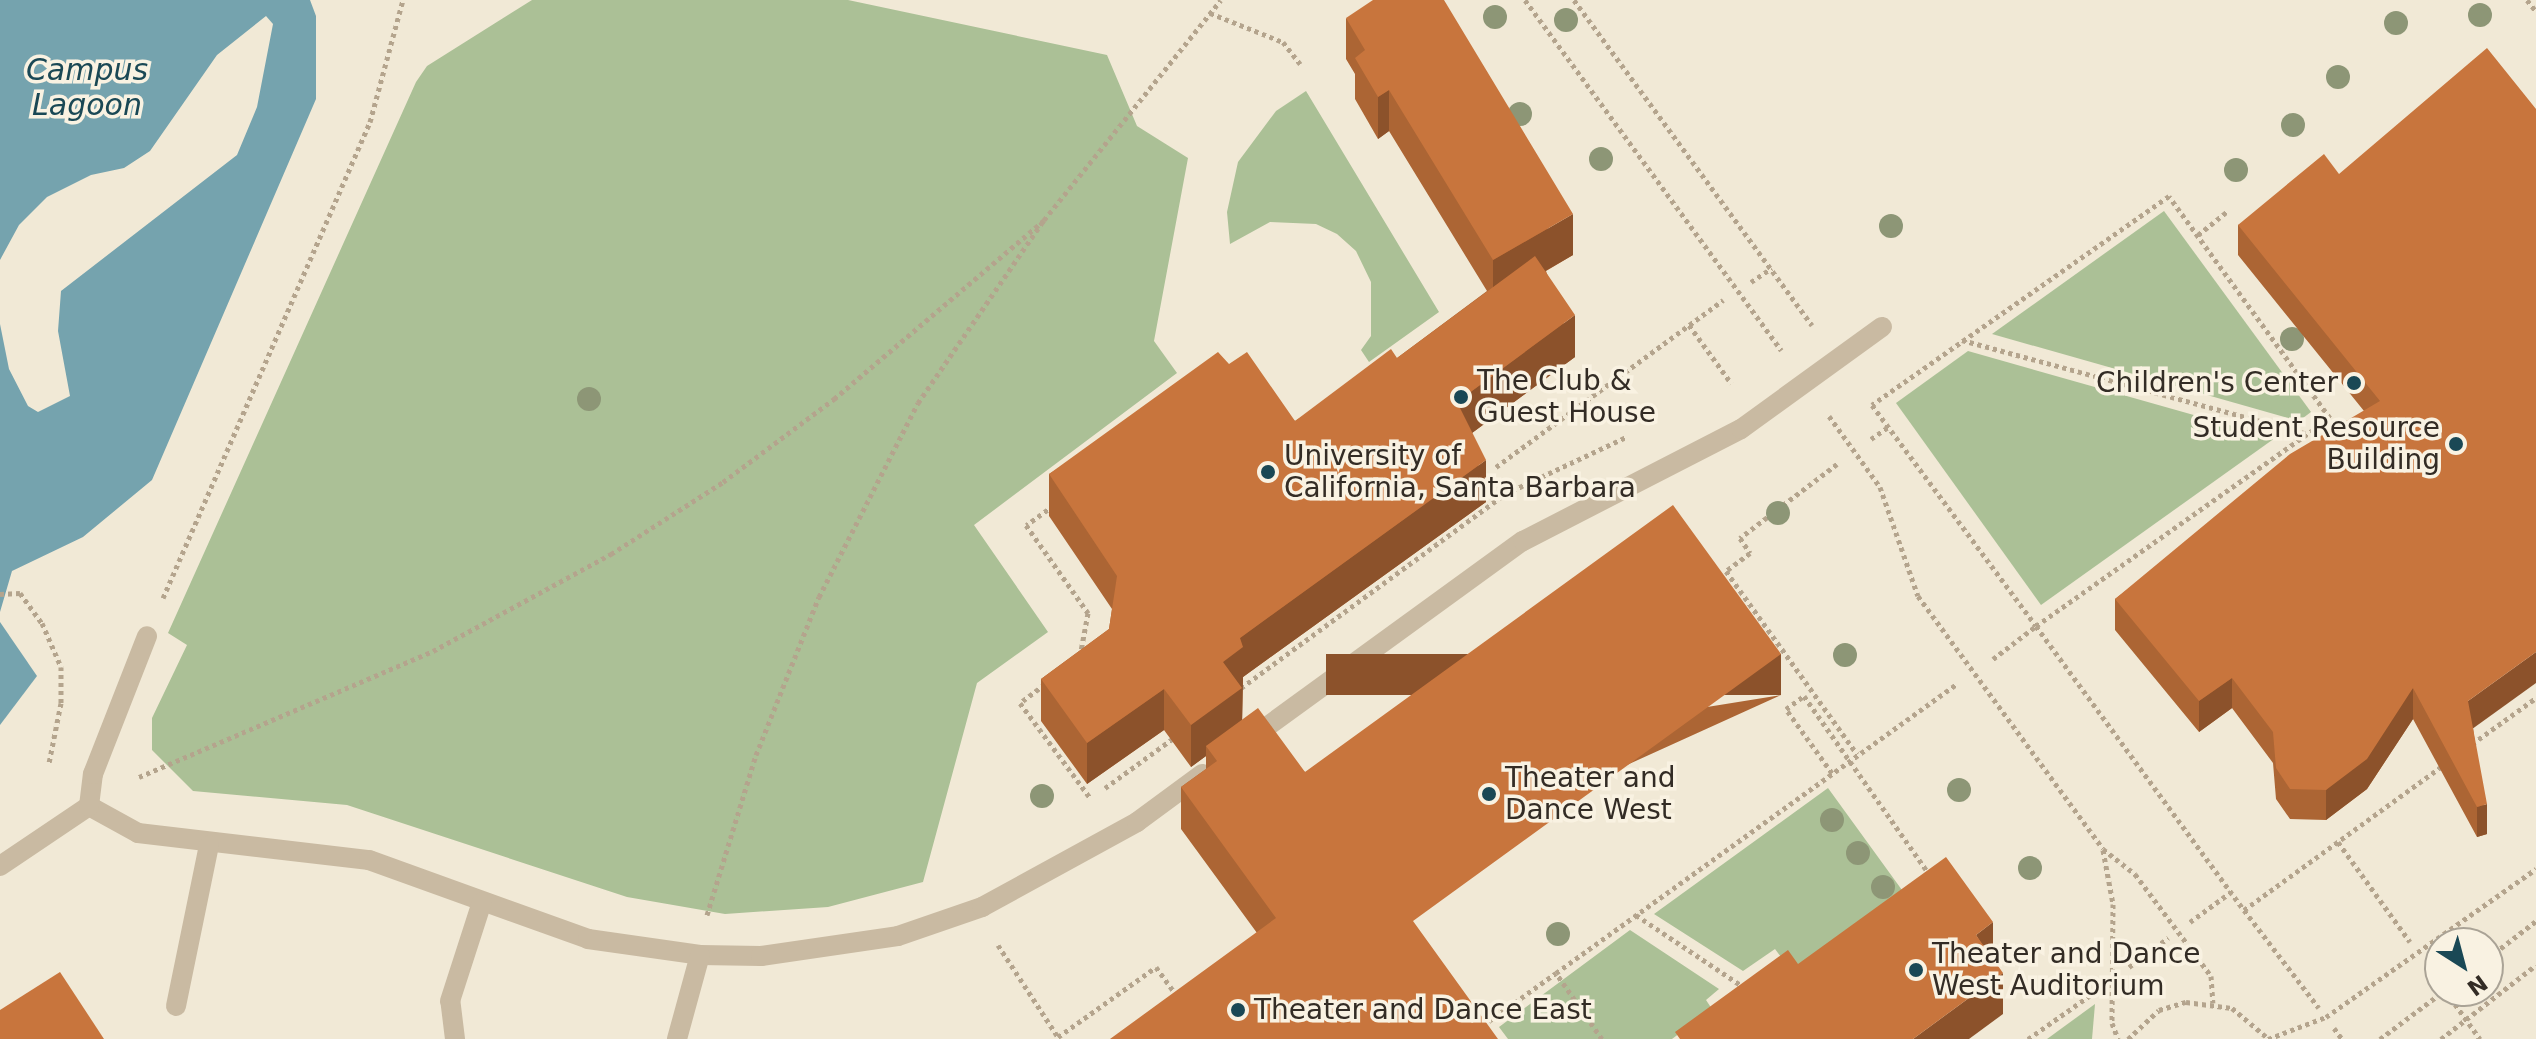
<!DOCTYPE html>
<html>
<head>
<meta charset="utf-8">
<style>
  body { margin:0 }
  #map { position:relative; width:2536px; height:1039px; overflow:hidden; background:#f1e9d6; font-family:"DejaVu Sans",sans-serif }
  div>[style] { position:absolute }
  .green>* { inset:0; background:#abc096 }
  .water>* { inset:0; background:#75a3ae }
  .path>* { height:5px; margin-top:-2.5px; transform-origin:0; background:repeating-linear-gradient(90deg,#b4a48d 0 4px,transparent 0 8px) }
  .lane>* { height:20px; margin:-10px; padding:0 10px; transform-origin:10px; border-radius:10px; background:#c9baa2 }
  .trees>* { width:24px; height:24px; margin:-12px; border-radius:50%; background:#8d9676 }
  .wall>* { inset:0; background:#ac6534 }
  .shaded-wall>* { inset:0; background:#8c522b; transform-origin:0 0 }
  .building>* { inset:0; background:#c8753d }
  .dots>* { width:22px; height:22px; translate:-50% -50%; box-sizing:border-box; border:4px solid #f9f2e2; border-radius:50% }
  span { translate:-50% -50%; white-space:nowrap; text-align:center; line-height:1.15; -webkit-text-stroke:7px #f9f2e2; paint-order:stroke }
  .poi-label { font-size:28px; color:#332c25 }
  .left { translate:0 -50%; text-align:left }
  .right { translate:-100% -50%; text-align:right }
  .water-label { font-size:30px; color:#1a4855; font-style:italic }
  .north { position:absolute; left:2424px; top:927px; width:80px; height:80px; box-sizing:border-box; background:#f9f2e2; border:2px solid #aaa396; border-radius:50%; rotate:144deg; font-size:22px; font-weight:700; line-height:32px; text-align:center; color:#332c25 }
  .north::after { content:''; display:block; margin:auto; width:28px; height:36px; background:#1a4855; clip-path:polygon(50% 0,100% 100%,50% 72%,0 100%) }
</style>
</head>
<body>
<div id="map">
  <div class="green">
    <div style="clip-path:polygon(532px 0,848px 0,1107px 55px,1137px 126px,1188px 158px,1154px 341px,1177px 373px,974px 525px,1048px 632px,977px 683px,923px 882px,828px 907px,725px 914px,627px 897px,347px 805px,193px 791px,152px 750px,152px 718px,187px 645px,168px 633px,416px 82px,427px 66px)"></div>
    <div style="clip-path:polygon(1306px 91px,1439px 312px,1369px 362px,1361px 350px,1371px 336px,1371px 282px,1356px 251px,1337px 234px,1316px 224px,1270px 222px,1230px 244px,1227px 212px,1238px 162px,1276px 111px)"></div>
    <div style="clip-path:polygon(2164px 211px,2311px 412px,2299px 421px,1992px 334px)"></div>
    <div style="clip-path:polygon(1968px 351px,2275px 438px,2041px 605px,1896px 403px)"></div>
    <div style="clip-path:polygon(1828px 788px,1915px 908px,1803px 987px,1775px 949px,1743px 971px,1654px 914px)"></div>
    <div style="clip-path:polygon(1630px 930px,1719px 989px,1706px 1000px,1712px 1009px,1672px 1039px,1508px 1039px,1499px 1027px)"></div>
    <div style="clip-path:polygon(2095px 1004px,2092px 1039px,2047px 1039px)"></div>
  </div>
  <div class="water">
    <div style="clip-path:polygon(0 0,310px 0,316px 16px,316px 99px,152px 480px,83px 537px,12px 571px,0 612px,0 324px,9px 369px,28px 406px,38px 412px,70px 396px,58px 331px,61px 291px,237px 155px,257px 107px,273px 24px,266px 16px,217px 55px,150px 151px,124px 168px,91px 175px,47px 197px,19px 225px,0 260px)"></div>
    <div style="clip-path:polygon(0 622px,37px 676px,0 725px)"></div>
  </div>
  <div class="path">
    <div style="left:1525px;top:0;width:434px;rotate:53.8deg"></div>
    <div style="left:1574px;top:0;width:403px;rotate:53.8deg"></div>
    <div style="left:2527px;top:0;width:14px;rotate:51deg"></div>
    <div style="left:1210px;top:13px;width:79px;rotate:21.7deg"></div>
    <div style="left:1283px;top:42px;width:28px;rotate:52deg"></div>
    <div style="left:2198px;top:235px;width:38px;rotate:-39deg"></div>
    <div style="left:1751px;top:282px;width:25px;rotate:-34deg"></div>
    <div style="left:1689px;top:325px;width:72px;rotate:54.1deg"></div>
    <div style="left:1962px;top:340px;width:358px;rotate:15.2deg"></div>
    <div style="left:1829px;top:416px;width:87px;rotate:54.3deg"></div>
    <div style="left:1880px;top:487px;width:115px;rotate:70.8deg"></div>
    <div style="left:1918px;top:596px;width:313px;rotate:53.8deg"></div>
    <div style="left:2103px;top:849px;width:41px;rotate:38deg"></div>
    <div style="left:2135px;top:874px;width:127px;rotate:53.3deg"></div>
    <div style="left:2211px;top:976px;width:27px;rotate:86deg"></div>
    <div style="left:1871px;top:439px;width:21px;rotate:-35deg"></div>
    <div style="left:1837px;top:464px;width:122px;rotate:142.7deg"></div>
    <div style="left:1740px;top:538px;width:18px;rotate:56deg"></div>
    <div style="left:1750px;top:553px;width:30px;rotate:143deg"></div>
    <div style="left:1726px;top:571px;width:225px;rotate:54.4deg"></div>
    <div style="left:1496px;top:467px;width:282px;rotate:-36.3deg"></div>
    <div style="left:1054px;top:505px;width:34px;rotate:144deg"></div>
    <div style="left:1026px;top:525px;width:108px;rotate:54.8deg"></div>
    <div style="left:1088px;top:613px;width:44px;rotate:100.5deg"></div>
    <div style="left:0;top:594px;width:20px;rotate:-3deg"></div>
    <div style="left:20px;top:593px;width:37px;rotate:54deg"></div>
    <div style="left:42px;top:623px;width:48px;rotate:66.6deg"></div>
    <div style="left:61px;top:667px;width:36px;rotate:90deg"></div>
    <div style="left:61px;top:703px;width:61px;rotate:101.3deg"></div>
    <div style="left:163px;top:598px;width:519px;rotate:-66.5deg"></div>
    <div style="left:370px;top:122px;width:126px;rotate:-74.9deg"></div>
    <div style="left:1993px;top:659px;width:54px;rotate:-37.5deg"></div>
    <div style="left:2036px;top:626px;width:360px;rotate:-35.3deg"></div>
    <div style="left:2330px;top:418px;width:274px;rotate:-126deg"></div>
    <div style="left:2169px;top:196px;width:363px;rotate:144.9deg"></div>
    <div style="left:1872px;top:405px;width:275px;rotate:53.4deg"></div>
    <div style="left:2036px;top:626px;width:352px;rotate:53.8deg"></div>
    <div style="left:2244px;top:910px;width:123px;rotate:52.6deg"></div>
    <div style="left:1045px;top:684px;width:31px;rotate:143deg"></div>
    <div style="left:1020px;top:703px;width:119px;rotate:53.5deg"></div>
    <div style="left:1241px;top:688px;width:328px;rotate:-36.3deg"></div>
    <div style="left:1505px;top:494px;width:134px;rotate:-25.2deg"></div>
    <div style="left:2472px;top:744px;width:79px;rotate:-35.7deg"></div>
    <div style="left:1832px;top:773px;width:79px;rotate:-125.7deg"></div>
    <div style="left:1786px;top:709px;width:22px;rotate:-36deg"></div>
    <div style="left:1804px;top:696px;width:218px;rotate:54.9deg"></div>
    <div style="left:139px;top:777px;width:320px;rotate:-23.2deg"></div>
    <div style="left:433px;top:651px;width:203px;rotate:-28.6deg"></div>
    <div style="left:611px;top:554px;width:133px;rotate:-32.7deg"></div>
    <div style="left:723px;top:482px;width:139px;rotate:-36.8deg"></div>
    <div style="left:834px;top:399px;width:276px;rotate:-40.4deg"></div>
    <div style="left:1105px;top:788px;width:87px;rotate:-36.1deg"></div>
    <div style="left:2338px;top:842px;width:123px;rotate:54.2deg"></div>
    <div style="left:2103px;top:850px;width:55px;rotate:79.5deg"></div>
    <div style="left:2113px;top:904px;width:119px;rotate:90.5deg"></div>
    <div style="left:2112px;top:1023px;width:17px;rotate:69deg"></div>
    <div style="left:2244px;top:910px;width:248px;rotate:-36deg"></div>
    <div style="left:707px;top:915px;width:167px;rotate:-73deg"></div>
    <div style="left:756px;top:755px;width:170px;rotate:-68.3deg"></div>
    <div style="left:819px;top:597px;width:218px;rotate:-63deg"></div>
    <div style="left:918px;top:403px;width:222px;rotate:-55.5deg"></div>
    <div style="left:1044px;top:220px;width:282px;rotate:-51.2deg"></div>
    <div style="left:1636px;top:915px;width:131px;rotate:33.8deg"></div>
    <div style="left:2190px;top:922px;width:51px;rotate:-36.2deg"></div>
    <div style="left:998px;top:945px;width:110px;rotate:56.9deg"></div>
    <div style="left:1058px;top:1037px;width:120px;rotate:-35.5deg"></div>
    <div style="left:1156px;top:967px;width:36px;rotate:54deg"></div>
    <div style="left:2488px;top:958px;width:61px;rotate:-37.6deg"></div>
    <div style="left:2428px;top:966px;width:19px;rotate:55deg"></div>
    <div style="left:2129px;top:967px;width:49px;rotate:-36.6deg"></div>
    <div style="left:2455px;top:1004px;width:43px;rotate:54.5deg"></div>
    <div style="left:1482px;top:1026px;width:91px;rotate:-35.6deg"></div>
    <div style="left:2334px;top:1028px;width:14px;rotate:54deg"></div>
    <div style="left:1602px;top:1039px;width:80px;rotate:-124.9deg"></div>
    <div style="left:1556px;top:973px;width:494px;rotate:-35.8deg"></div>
    <div style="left:2028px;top:1039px;width:90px;rotate:-35.1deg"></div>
    <div style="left:2128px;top:1039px;width:42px;rotate:-43.1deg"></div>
    <div style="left:2159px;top:1010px;width:28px;rotate:-17deg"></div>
    <div style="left:2186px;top:1002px;width:46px;rotate:7.4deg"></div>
    <div style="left:2232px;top:1008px;width:48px;rotate:40deg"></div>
    <div style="left:2268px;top:1039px;width:62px;rotate:-20.8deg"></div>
    <div style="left:2326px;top:1017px;width:257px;rotate:-35.2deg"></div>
    <div style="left:2380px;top:1039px;width:80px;rotate:-36.9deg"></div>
    <div style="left:2441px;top:1039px;width:120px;rotate:-37.9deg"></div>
  </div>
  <div class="lane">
    <div style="left:1250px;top:739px;width:337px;rotate:-36deg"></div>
    <div style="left:1523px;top:541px;width:245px;rotate:-27.2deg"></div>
    <div style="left:1741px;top:429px;width:174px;rotate:-35.9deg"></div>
    <div style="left:89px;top:806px;width:56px;rotate:28.9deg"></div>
    <div style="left:138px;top:833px;width:233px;rotate:6.7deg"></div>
    <div style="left:369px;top:860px;width:233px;rotate:19.8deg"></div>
    <div style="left:588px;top:939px;width:113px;rotate:8.1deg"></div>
    <div style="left:700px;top:955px;width:61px;rotate:0.9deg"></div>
    <div style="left:761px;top:956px;width:138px;rotate:-8.3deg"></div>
    <div style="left:898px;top:936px;width:89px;rotate:-19deg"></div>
    <div style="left:982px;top:907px;width:177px;rotate:-28.7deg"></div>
    <div style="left:1137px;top:822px;width:81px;rotate:-36.4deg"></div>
    <div style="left:0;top:866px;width:107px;rotate:-34deg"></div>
    <div style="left:89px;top:806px;width:32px;rotate:-83deg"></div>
    <div style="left:93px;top:774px;width:148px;rotate:-68.6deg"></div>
    <div style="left:176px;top:1006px;width:164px;rotate:-78.4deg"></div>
    <div style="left:455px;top:1039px;width:38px;rotate:-97deg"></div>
    <div style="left:450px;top:1001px;width:104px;rotate:-72.1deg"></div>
    <div style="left:677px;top:1039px;width:87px;rotate:-74.7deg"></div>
  </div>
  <div class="trees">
    <div style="left:2480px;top:15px"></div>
    <div style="left:1495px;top:17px"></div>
    <div style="left:1566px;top:20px"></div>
    <div style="left:2396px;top:23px"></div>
    <div style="left:2338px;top:77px"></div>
    <div style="left:1520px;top:114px"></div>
    <div style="left:2293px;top:125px"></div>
    <div style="left:1601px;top:159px"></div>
    <div style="left:2236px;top:170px"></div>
    <div style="left:1891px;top:226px"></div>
    <div style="left:2292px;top:339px"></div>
    <div style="left:589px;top:399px"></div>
    <div style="left:1778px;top:513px"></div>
    <div style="left:1845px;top:655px"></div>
    <div style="left:1959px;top:790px"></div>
    <div style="left:1042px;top:796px"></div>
    <div style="left:1832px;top:820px"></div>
    <div style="left:1858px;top:853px"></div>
    <div style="left:2030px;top:868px"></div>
    <div style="left:1883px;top:887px"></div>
    <div style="left:1558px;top:934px"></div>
  </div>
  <div class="wall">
    <div style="clip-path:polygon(1346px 18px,1573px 255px,1546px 271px,1575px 357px,1472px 433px,1486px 502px,1243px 677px,1242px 720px,1305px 772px,1781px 695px,1257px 933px,1181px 829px,1181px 787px,1206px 769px,1206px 756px,1191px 767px,1164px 730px,1087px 784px,1041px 721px,1041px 679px,1109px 629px,1112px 609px,1049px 516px,1049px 474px,1229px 364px,1295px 421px,1397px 358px,1487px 291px,1389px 131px,1378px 139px,1355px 99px,1355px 74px,1346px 59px)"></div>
    <div style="clip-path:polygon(2339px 174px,2473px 728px,2487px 834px,2477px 837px,2413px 719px,2367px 789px,2326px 820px,2290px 819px,2276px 799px,2273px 763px,2232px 708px,2199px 732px,2115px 630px,2115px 599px,2364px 411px,2238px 255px,2238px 225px)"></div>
  </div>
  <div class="shaded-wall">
    <div style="clip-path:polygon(1389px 90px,1389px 131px,1378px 139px,1378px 97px)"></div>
    <div style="clip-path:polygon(1573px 214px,1573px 255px,1493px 301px,1493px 260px)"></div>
    <div style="clip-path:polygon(1575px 315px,1575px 357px,1457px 444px,1457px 402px)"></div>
    <div style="clip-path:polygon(1486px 460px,1486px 502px,1243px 677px,1242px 729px,1206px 746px,1206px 756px,1191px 767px,1191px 725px,1223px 662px,1240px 638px)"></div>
    <div style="clip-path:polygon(2536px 652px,2536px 683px,2468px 732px,2468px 701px)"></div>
    <div style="left:1781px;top:654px;width:41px;height:455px;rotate:90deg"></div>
    <div style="clip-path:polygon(2232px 678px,2232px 708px,2199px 732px,2199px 701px)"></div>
    <div style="clip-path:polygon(2413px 688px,2413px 719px,2367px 789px,2326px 820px,2326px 790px)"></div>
    <div style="clip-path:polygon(1164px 689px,1164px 730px,1087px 784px,1087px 743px)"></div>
    <div style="clip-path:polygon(2487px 804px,2487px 834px,2477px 837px,2477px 807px)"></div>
    <div style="clip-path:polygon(1993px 922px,1993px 964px,1976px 935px)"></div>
    <div style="clip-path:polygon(2003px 973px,2003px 1014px,1969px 1039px,1913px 1039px)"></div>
  </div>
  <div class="building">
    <div style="clip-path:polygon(1373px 0,1444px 0,1573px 214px,1493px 260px,1389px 90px,1378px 97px,1355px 58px,1365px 50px,1346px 18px)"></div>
    <div style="clip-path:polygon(2487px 48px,2536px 109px,2536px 652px,2468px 701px,2487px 804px,2477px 807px,2413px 688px,2367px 759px,2326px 790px,2290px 789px,2276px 768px,2273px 732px,2232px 678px,2199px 701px,2115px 599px,2290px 454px,2380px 401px,2238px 225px,2324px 154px,2339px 174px)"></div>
    <div style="clip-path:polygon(1535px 256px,1575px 315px,1457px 402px,1486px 460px,1240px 638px,1243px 647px,1223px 662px,1242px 688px,1191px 725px,1164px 689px,1087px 743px,1041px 679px,1109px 629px,1117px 576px,1049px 474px,1218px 352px,1229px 364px,1247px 352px,1295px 421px,1391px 349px,1397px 358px)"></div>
    <div style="clip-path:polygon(1673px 505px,1781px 654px,1413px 921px,1498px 1039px,1110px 1039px,1276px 918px,1181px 787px,1217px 761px,1206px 746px,1258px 708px,1305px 772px)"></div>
    <div style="clip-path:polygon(1946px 857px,1993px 922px,1976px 935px,2003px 973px,1913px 1039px,1680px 1039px,1675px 1032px,1788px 950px,1798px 964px)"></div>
    <div style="clip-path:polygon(60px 972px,104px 1039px,0 1039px,0 1010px)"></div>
  </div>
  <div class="dots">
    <div style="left:2354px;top:383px;background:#1a4855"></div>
    <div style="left:1461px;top:397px;background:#1a4855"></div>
    <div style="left:2456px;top:444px;background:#1a4855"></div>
    <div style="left:1268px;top:472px;background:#1a4855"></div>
    <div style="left:1489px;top:794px;background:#1a4855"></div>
    <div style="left:1916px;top:970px;background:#1a4855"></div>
    <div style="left:1238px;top:1010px;background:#1a4855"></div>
  </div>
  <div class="poi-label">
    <span class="left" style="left:1477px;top:397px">The Club &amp;<br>Guest House</span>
    <span class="right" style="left:2338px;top:383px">Children's Center</span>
    <span class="right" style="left:2440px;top:444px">Student Resource<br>Building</span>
    <span class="left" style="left:1284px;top:472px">University of<br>California, Santa Barbara</span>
    <span class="left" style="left:1505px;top:794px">Theater and<br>Dance West</span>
    <span class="left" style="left:1932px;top:970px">Theater and Dance<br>West Auditorium</span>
    <span class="left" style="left:1254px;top:1010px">Theater and Dance East</span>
  </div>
  <div class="water-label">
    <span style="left:87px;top:87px">Campus<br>Lagoon</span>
  </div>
  <div class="north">N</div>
</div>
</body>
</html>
